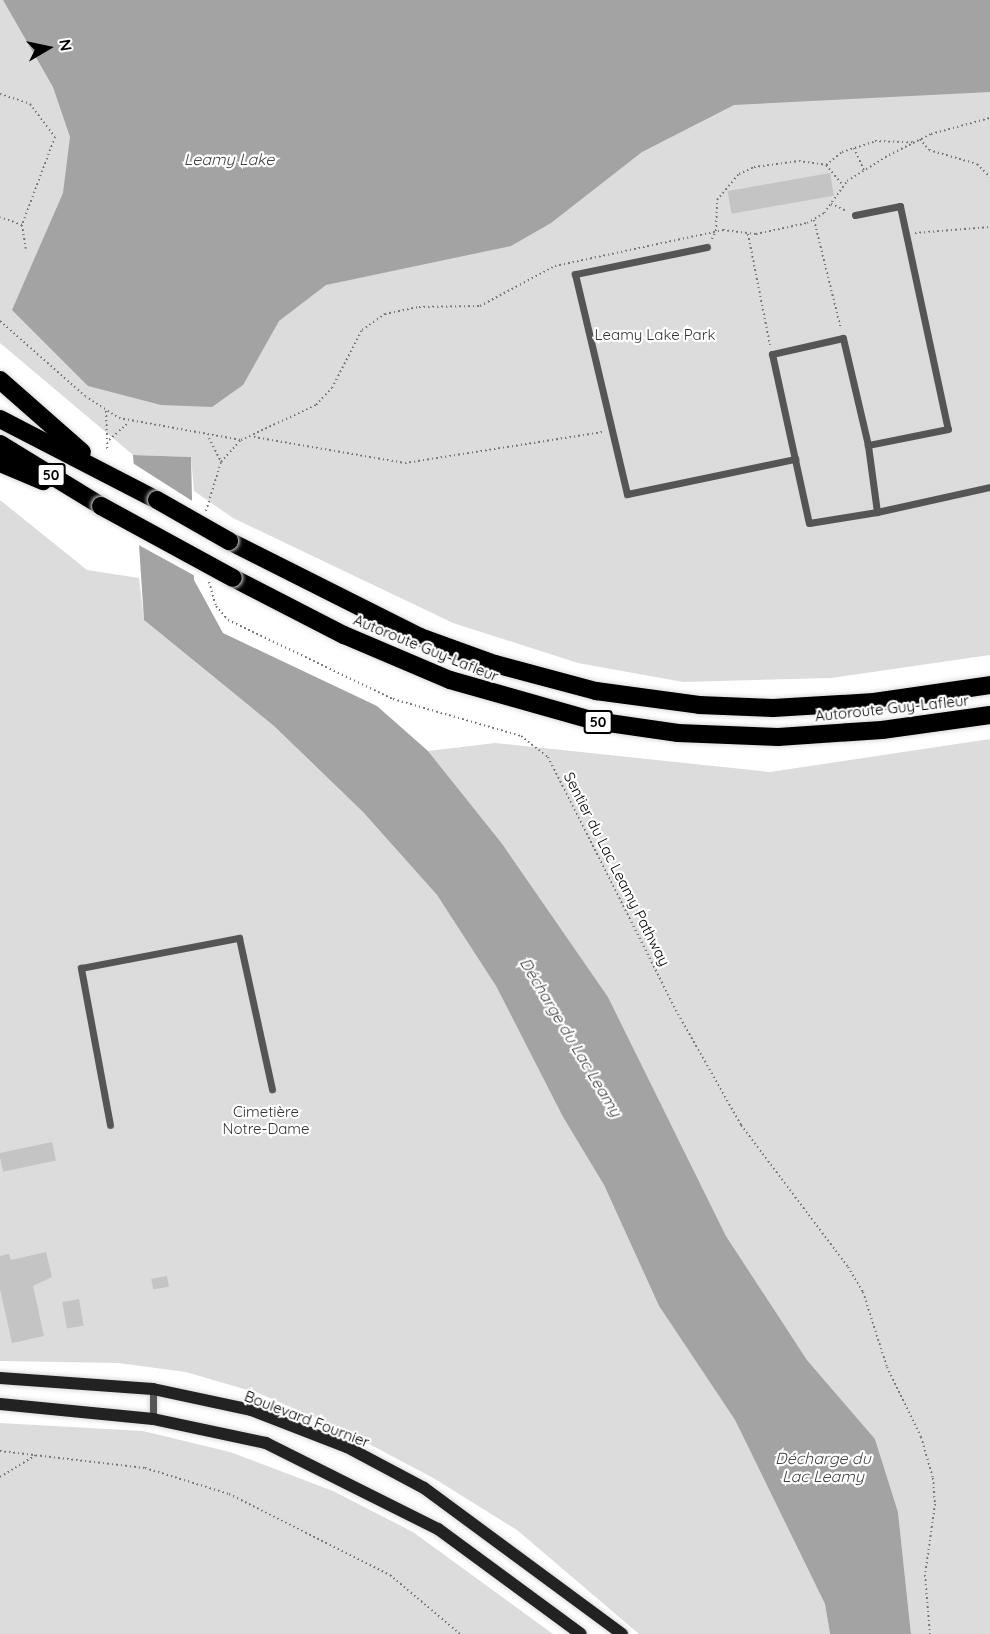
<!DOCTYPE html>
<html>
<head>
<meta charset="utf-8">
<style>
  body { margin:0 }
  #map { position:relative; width:990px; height:1634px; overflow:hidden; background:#fff; font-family:Quicksand,sans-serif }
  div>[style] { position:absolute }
  .green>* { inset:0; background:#dcdcdc }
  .water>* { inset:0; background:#a3a3a3 }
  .pier>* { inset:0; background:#fff }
  .building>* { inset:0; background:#c4c4c4; transform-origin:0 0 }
  .path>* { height:2px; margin-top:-1px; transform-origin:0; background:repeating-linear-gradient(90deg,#777 0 1.5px,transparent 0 4.5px) }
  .roads { filter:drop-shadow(0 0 2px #dbdbdb) drop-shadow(0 0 2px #dbdbdb) }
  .lane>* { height:7px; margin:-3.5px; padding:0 3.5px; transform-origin:3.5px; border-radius:3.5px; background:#555 }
  .secondary>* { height:12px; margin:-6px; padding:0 6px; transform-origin:6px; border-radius:6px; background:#222 }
  .highway>* { height:18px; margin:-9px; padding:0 9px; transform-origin:9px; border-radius:9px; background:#000 }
  .bridges { filter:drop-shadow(0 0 2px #dbdbdb) drop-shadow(0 0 2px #dbdbdb) }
  .highway-bridge>* { height:18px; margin:-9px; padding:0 9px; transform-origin:9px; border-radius:9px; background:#000 }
  span { translate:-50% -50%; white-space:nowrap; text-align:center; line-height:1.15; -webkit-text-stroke:4.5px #fff; paint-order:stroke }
  .shield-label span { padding:2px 4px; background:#fff; border:2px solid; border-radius:4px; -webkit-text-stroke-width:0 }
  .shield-label { font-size:14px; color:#000; font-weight:700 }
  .park-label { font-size:15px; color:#333 }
  .street-label { font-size:15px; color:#000 }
  .water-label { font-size:16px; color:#444; font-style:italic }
  .north { position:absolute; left:18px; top:18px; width:60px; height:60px; -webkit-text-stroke:4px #fff; paint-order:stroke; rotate:81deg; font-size:16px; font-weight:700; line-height:24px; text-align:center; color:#000 }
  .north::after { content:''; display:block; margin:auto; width:21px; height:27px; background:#000; clip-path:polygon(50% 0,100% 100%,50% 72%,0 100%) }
</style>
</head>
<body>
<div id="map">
  <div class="green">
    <div style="clip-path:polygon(0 0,990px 0,990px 655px,831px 678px,683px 682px,578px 663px,453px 623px,233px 518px,194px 491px,191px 457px,133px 455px,0 343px)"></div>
    <div style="clip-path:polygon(0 500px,87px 570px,139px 578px,144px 620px,274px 726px,363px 812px,437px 895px,496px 986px,563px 1117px,604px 1185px,659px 1306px,735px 1420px,825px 1604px,830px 1634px,639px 1634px,517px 1530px,435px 1479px,339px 1428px,258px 1393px,186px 1372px,118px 1363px,0 1361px)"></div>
    <div style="clip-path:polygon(990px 739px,990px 1634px,911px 1634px,898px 1512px,875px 1439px,807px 1360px,726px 1236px,608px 997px,508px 852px,428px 751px,495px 743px,770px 772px)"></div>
    <div style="clip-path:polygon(0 1423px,143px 1431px,230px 1452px,333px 1491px,413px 1532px,553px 1634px,0 1634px)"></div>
  </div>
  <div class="water">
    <div style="clip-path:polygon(3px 0,990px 0,990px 92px,734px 105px,642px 152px,551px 223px,511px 246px,326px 285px,279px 321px,243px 385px,212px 407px,161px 405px,88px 386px,12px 310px,63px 193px,70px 137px,53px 87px)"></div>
    <div style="clip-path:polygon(133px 455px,191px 457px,194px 580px,223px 633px,377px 706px,428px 751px,503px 845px,608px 997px,726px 1236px,807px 1360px,875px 1439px,898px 1512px,911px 1634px,830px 1634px,825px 1604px,735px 1420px,659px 1306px,604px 1185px,563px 1117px,496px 986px,437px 895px,363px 812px,274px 726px,144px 620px)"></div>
  </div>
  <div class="pier">
    <div style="clip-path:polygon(131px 462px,197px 504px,197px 577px,135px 543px)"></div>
  </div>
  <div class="building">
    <div style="left:830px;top:173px;width:23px;height:104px;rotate:80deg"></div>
    <div style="left:52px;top:1142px;width:19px;height:54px;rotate:78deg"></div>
    <div style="clip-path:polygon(46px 1252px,52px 1277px,33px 1286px,44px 1336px,12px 1343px,0 1289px,0 1256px,9px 1254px,11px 1260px)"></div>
    <div style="left:167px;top:1276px;width:11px;height:16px;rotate:80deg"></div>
    <div style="left:79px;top:1299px;width:27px;height:17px;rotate:80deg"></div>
  </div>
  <div class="path">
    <div style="left:0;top:94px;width:32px;rotate:18deg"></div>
    <div style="left:30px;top:104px;width:41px;rotate:52.9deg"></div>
    <div style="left:55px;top:137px;width:94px;rotate:110.6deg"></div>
    <div style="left:22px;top:225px;width:23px;rotate:-160deg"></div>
    <div style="left:920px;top:139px;width:14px;rotate:51deg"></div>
    <div style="left:929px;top:150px;width:50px;rotate:16.3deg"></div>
    <div style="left:977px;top:164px;width:18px;rotate:45deg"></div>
    <div style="left:854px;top:148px;width:24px;rotate:66deg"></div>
    <div style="left:826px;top:165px;width:21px;rotate:-39deg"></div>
    <div style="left:842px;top:152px;width:35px;rotate:-18deg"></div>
    <div style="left:875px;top:141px;width:38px;rotate:2deg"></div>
    <div style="left:831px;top:204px;width:17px;rotate:24deg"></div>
    <div style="left:814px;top:220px;width:112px;rotate:76.1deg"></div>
    <div style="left:22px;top:225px;width:24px;rotate:81deg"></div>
    <div style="left:915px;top:233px;width:75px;rotate:-4.6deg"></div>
    <div style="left:748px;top:234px;width:113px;rotate:78.8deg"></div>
    <div style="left:712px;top:239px;width:9px;rotate:-63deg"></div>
    <div style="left:716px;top:231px;width:31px;rotate:-88deg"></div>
    <div style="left:717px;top:200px;width:34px;rotate:-50deg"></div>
    <div style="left:739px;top:174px;width:17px;rotate:-25deg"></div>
    <div style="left:754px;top:167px;width:45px;rotate:-7.6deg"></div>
    <div style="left:799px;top:161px;width:27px;rotate:8deg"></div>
    <div style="left:826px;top:165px;width:26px;rotate:50deg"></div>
    <div style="left:0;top:321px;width:113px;rotate:41.4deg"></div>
    <div style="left:85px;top:396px;width:40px;rotate:32.9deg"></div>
    <div style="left:119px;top:418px;width:124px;rotate:10.2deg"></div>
    <div style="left:241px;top:440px;width:83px;rotate:-25deg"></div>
    <div style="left:316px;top:405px;width:23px;rotate:-47deg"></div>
    <div style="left:332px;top:388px;width:65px;rotate:-62.7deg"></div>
    <div style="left:362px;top:330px;width:28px;rotate:-35deg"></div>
    <div style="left:385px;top:314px;width:35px;rotate:-12deg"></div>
    <div style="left:419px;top:307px;width:61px;rotate:-0.9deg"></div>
    <div style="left:480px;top:306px;width:85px;rotate:-28.1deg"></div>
    <div style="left:555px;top:266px;width:172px;rotate:-12.1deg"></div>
    <div style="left:723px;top:230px;width:33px;rotate:7deg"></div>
    <div style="left:756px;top:234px;width:52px;rotate:-12.2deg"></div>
    <div style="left:807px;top:223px;width:20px;rotate:-30deg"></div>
    <div style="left:824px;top:213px;width:39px;rotate:-54deg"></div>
    <div style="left:847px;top:181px;width:49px;rotate:-31.8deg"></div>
    <div style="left:889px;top:155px;width:47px;rotate:-26.6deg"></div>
    <div style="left:931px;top:134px;width:61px;rotate:-15.2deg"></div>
    <div style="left:106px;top:411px;width:38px;rotate:88deg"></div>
    <div style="left:254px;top:437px;width:153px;rotate:9.8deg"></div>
    <div style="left:405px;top:463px;width:200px;rotate:-8.9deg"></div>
    <div style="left:209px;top:438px;width:27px;rotate:63deg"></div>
    <div style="left:109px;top:440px;width:27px;rotate:-42deg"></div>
    <div style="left:206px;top:511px;width:51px;rotate:-73deg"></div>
    <div style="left:221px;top:462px;width:30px;rotate:-48deg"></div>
    <div style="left:209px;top:582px;width:25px;rotate:74deg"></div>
    <div style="left:216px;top:606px;width:18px;rotate:49deg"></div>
    <div style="left:228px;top:620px;width:183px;rotate:25.6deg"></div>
    <div style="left:393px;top:699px;width:133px;rotate:16.1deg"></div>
    <div style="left:521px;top:736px;width:34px;rotate:38deg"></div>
    <div style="left:548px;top:757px;width:288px;rotate:63.2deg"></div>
    <div style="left:678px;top:1014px;width:128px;rotate:60.4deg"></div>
    <div style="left:741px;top:1125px;width:178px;rotate:53deg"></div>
    <div style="left:848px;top:1267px;width:29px;rotate:59deg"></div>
    <div style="left:863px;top:1292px;width:79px;rotate:72.3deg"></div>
    <div style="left:887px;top:1367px;width:78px;rotate:64.1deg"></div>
    <div style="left:921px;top:1437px;width:43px;rotate:73.7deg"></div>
    <div style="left:933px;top:1478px;width:26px;rotate:86deg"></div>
    <div style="left:935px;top:1504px;width:72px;rotate:98deg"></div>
    <div style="left:925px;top:1575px;width:59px;rotate:85.2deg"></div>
    <div style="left:0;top:1451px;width:146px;rotate:6.7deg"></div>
    <div style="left:145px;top:1468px;width:88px;rotate:17.2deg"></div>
    <div style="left:229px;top:1494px;width:180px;rotate:26.7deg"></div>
    <div style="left:390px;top:1575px;width:92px;rotate:40.1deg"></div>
    <div style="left:0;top:1477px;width:42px;rotate:-31.4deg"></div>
  </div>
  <div class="roads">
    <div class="lane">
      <div style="left:855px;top:215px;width:46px;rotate:-11.3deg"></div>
      <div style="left:900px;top:206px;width:228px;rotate:77.9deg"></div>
      <div style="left:948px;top:429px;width:82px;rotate:168.7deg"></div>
      <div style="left:707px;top:247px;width:135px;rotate:168.4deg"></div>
      <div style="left:575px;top:274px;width:226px;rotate:76.7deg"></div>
      <div style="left:627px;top:494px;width:172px;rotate:-11.8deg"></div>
      <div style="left:877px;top:512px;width:68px;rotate:-97.7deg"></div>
      <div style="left:868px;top:445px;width:110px;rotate:-103.2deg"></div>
      <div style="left:843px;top:338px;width:73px;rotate:167.3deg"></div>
      <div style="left:772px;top:354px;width:173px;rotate:77.7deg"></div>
      <div style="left:809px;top:523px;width:69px;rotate:-9.2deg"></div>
      <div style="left:877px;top:512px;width:116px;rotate:-12.5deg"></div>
      <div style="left:110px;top:1125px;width:160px;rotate:-100.5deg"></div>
      <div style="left:81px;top:968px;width:161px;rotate:-10.8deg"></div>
      <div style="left:239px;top:938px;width:155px;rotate:77.7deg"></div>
      <div style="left:153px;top:1389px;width:30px;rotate:90deg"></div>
    </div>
    <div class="secondary">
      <div style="left:0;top:1378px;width:153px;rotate:4.1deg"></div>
      <div style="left:153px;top:1389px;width:100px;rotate:12.1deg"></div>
      <div style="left:251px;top:1410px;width:103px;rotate:21.1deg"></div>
      <div style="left:347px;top:1447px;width:87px;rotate:28deg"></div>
      <div style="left:424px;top:1488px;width:246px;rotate:36.4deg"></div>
      <div style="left:0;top:1404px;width:154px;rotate:5.6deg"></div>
      <div style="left:153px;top:1419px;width:116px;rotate:12deg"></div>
      <div style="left:266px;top:1443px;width:192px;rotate:26.6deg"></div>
      <div style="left:438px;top:1529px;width:177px;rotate:36.3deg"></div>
    </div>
    <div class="highway">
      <div style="left:0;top:380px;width:109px;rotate:41.3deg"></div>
      <div style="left:0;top:419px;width:177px;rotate:27.3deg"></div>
      <div style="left:0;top:444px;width:119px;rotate:31.5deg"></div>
      <div style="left:0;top:463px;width:47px;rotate:22.7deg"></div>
      <div style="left:229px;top:541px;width:214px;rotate:26.7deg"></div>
      <div style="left:420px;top:637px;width:80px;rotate:19.8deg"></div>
      <div style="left:495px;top:664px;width:105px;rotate:15deg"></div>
      <div style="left:596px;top:691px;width:104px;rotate:7.7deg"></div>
      <div style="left:699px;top:705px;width:74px;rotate:2.3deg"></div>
      <div style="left:773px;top:708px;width:101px;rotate:-3.4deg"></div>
      <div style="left:874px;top:702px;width:117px;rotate:-8.3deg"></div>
      <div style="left:233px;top:578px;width:125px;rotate:27.2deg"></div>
      <div style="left:344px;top:635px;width:115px;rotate:23deg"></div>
      <div style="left:450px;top:680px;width:151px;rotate:15.8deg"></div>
      <div style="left:595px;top:721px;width:84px;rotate:8.2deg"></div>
      <div style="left:678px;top:733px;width:100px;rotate:2.3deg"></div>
      <div style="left:778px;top:737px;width:104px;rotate:-3.9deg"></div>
      <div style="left:882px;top:730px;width:109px;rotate:-7.9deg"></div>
    </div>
  </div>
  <div class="bridges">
    <div class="highway-bridge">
      <div style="left:157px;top:500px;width:83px;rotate:29.7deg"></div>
      <div style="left:101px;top:506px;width:150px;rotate:28.6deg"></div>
    </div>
  </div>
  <div class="shield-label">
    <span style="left:51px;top:475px">50</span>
    <span style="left:598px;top:722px">50</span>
  </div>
  <div class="park-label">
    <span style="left:655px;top:335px">Leamy Lake Park</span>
    <span style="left:266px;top:1120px">Cimetière<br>Notre-Dame</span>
  </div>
  <div class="street-label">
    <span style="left:426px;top:648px;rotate:22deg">Autoroute Guy-Lafleur</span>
    <span style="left:892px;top:708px;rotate:-6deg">Autoroute Guy-Lafleur</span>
    <span style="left:617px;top:869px;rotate:63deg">Sentier du Lac Leamy Pathway</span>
    <span style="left:307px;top:1419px;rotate:21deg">Boulevard Fournier</span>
  </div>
  <div class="water-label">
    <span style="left:229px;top:159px">Leamy Lake</span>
    <span style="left:571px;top:1037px;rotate:59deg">Décharge du Lac Leamy</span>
    <span style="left:823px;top:1467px">Décharge du<br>Lac Leamy</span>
  </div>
  <div class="north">N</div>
</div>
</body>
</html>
